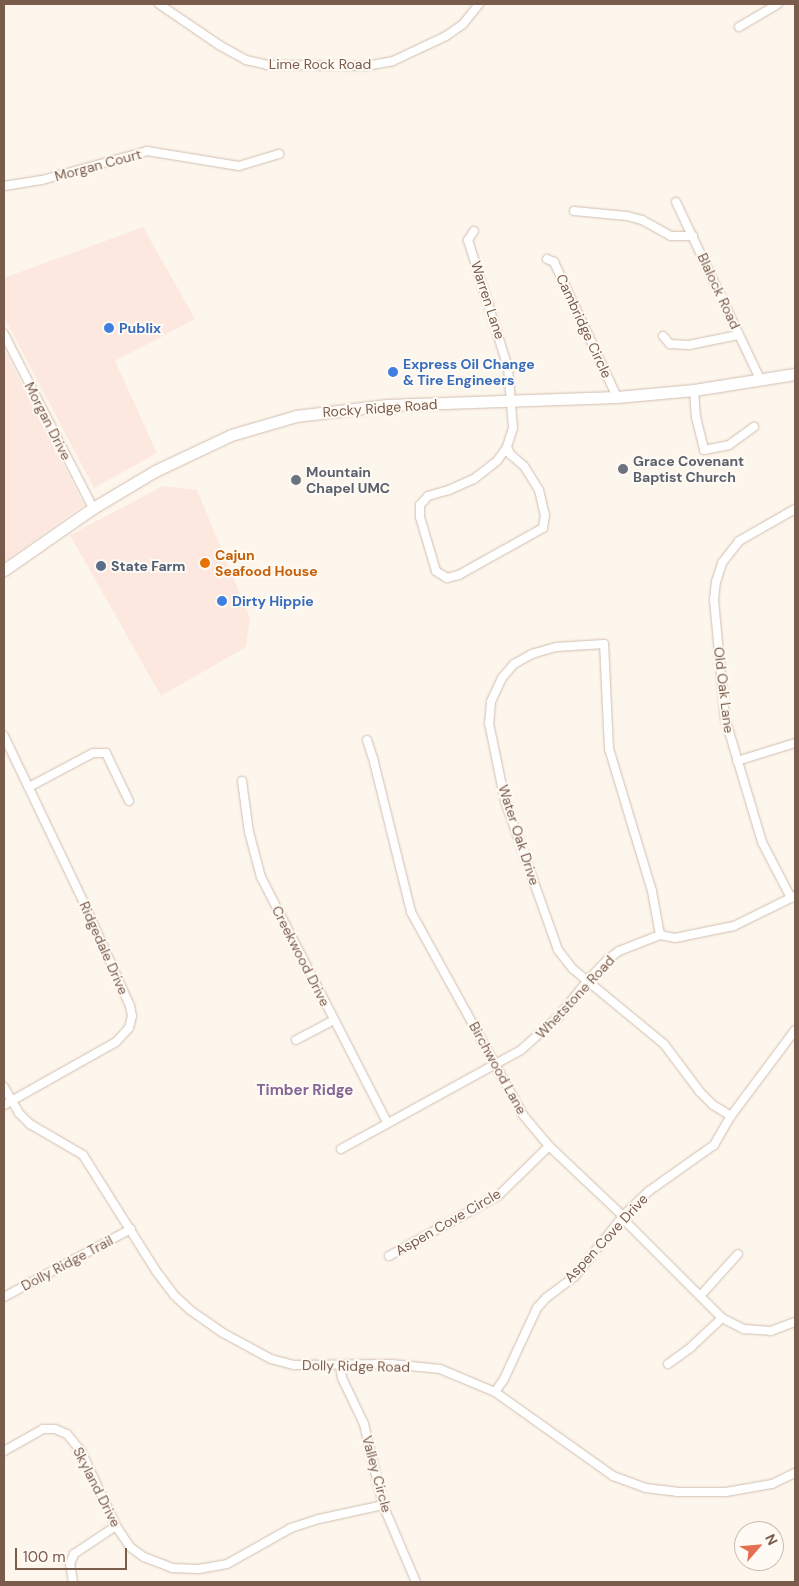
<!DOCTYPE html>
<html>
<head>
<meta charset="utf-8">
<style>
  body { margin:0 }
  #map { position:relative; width:799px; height:1586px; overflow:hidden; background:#fdf6ec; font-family:"DM Sans",sans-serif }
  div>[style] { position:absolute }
  .commercial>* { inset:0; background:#fde8e0 }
  .roads { filter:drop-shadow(0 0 1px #d1beb0) drop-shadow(0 0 1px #d1beb0) }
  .minor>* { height:8px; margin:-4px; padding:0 4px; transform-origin:4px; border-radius:4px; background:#fff }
  .secondary>* { height:11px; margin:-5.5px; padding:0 5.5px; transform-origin:5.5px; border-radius:5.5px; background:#fff }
  .dots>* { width:14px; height:14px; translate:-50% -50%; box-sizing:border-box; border:2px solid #fffaf3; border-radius:50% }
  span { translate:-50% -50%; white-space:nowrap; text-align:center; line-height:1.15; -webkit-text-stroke:4px #fffaf3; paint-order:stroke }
  .street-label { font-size:14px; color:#7a5c4d }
  .shop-label { font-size:14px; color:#366cbe; font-weight:700 }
  .left { translate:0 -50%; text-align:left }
  .worship-label { font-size:14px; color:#5b616d; font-weight:700 }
  .food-label { font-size:14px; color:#c56008; font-weight:700 }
  .service-label { font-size:14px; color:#4e5e75; font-weight:700 }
  .neighbourhood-label { font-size:15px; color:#846695; font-weight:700 }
  .frame { position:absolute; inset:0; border:5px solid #7a5c4d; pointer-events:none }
  .north { position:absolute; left:734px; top:1521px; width:50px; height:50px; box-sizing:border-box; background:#fffaf3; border:1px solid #cabbb1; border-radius:50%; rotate:63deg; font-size:14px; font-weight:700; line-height:20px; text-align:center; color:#7a5c4d }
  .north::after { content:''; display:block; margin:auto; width:18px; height:22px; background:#e76f51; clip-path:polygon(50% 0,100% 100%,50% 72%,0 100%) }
  .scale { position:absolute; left:15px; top:1548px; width:112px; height:22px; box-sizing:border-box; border:2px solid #7a5c4d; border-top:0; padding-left:6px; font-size:15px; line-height:18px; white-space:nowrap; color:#7a5c4d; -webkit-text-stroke:4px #fffaf3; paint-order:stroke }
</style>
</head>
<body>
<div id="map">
  <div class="commercial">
    <div style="clip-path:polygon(143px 227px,195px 319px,115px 361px,157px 453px,94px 488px,4px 317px,4px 278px)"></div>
    <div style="clip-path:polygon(4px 349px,84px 505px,4px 562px)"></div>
    <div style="clip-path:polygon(163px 486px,197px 490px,250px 618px,246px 647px,161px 696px,70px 535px)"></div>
  </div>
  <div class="roads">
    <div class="minor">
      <div style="left:159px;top:4px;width:73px;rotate:34.3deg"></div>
      <div style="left:219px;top:45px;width:31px;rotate:29deg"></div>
      <div style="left:246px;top:60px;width:22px;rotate:13deg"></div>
      <div style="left:267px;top:65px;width:99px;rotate:0.6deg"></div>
      <div style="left:366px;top:66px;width:27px;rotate:-10deg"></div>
      <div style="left:393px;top:61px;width:59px;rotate:-25.3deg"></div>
      <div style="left:446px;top:36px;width:21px;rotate:-35deg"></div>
      <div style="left:463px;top:24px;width:26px;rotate:-51deg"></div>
      <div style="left:739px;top:27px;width:45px;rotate:-30.5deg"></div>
      <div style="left:4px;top:186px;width:38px;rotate:-9deg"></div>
      <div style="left:42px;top:180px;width:109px;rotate:-15.4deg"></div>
      <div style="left:147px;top:151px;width:93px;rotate:9.3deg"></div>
      <div style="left:239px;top:166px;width:42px;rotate:-16.7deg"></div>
      <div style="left:676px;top:202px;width:198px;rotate:64.6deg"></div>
      <div style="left:574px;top:211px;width:53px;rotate:5.4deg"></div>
      <div style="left:627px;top:216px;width:16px;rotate:15deg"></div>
      <div style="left:642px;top:220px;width:33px;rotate:29deg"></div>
      <div style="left:671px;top:236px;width:22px"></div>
      <div style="left:474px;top:231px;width:11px;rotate:124deg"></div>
      <div style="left:468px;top:240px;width:134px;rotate:72.6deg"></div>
      <div style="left:508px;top:368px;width:60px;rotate:85.2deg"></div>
      <div style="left:513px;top:428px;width:20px;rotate:108deg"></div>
      <div style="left:507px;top:447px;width:8px;rotate:67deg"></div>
      <div style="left:510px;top:454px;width:18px;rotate:41deg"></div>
      <div style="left:524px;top:466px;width:28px;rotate:58deg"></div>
      <div style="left:539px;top:490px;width:26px;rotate:77deg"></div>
      <div style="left:545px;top:515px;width:13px;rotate:99deg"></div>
      <div style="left:543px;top:528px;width:96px;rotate:150.8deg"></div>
      <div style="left:459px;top:575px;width:12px;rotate:166deg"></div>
      <div style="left:447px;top:578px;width:13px;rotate:-148deg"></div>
      <div style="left:436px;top:571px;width:56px;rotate:-106.5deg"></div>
      <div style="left:420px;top:517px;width:12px;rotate:-90deg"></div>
      <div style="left:420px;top:505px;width:12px;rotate:-48deg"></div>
      <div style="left:428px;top:496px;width:22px;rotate:-16deg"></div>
      <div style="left:449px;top:490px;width:27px;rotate:-24deg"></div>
      <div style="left:474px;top:479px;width:29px;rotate:-38deg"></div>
      <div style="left:497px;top:461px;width:17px;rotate:-54deg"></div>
      <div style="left:547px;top:259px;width:8px;rotate:23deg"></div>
      <div style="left:554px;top:262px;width:149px;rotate:65deg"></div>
      <div style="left:4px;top:334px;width:195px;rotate:62.9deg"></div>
      <div style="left:663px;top:336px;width:11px;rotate:49deg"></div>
      <div style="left:670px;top:344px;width:19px;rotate:3deg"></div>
      <div style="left:689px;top:345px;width:50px;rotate:-11.5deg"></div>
      <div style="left:694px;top:390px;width:27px;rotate:86deg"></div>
      <div style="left:696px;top:417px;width:34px;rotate:76deg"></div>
      <div style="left:704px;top:450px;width:25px;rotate:-11deg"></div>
      <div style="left:729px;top:445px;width:31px;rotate:-36deg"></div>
      <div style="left:4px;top:736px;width:183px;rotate:64.4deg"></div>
      <div style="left:83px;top:901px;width:115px;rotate:65.9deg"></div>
      <div style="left:130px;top:1006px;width:10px;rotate:79deg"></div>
      <div style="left:132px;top:1016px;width:12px;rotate:104deg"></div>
      <div style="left:129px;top:1028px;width:19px;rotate:133deg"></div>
      <div style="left:116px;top:1042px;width:129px;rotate:150.6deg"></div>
      <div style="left:367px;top:740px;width:19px;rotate:72deg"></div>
      <div style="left:373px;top:758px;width:159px;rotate:76.1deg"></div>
      <div style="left:411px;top:912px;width:232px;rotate:61.1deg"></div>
      <div style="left:523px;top:1115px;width:40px;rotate:50deg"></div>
      <div style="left:549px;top:1146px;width:102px;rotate:43.4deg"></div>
      <div style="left:623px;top:1216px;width:5px;rotate:68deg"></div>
      <div style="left:625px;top:1221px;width:137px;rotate:45deg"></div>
      <div style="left:722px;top:1318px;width:25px;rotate:27deg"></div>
      <div style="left:744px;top:1329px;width:27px;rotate:4deg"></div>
      <div style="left:771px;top:1331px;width:26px;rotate:-21deg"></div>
      <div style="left:737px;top:761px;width:61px;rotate:-17.2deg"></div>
      <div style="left:242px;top:781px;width:51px;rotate:82.2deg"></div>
      <div style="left:249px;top:832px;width:47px;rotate:75.1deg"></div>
      <div style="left:261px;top:877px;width:276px;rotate:62.8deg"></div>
      <div style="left:29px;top:787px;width:72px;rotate:-28deg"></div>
      <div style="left:93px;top:753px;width:13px"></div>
      <div style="left:106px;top:753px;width:53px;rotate:64.4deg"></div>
      <div style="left:791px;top:898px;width:63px;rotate:-117.4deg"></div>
      <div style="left:762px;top:842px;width:129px;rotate:-106.6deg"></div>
      <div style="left:725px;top:718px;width:119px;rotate:-95.3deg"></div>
      <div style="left:714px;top:600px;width:18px;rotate:-84deg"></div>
      <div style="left:716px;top:582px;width:20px;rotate:-72deg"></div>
      <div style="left:722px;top:563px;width:28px;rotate:-52deg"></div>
      <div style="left:739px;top:541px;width:64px;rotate:-29.7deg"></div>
      <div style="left:660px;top:935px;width:45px;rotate:-100.3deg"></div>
      <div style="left:652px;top:891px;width:148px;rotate:-106.8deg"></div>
      <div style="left:609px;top:749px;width:105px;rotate:-92.7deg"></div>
      <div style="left:604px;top:644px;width:48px;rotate:176.4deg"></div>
      <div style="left:556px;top:647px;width:25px;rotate:164deg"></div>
      <div style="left:532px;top:654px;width:21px;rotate:151deg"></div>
      <div style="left:514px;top:664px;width:18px;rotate:131deg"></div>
      <div style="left:502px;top:678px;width:26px;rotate:115deg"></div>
      <div style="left:491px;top:702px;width:21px;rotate:95deg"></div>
      <div style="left:489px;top:723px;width:80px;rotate:78.4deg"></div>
      <div style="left:505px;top:801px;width:158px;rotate:70.4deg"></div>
      <div style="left:558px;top:950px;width:24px;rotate:52deg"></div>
      <div style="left:573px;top:969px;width:118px;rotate:39.5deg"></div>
      <div style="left:664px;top:1044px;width:60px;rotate:53.1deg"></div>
      <div style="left:700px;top:1092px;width:18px;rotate:45deg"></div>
      <div style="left:713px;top:1105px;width:21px;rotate:31deg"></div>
      <div style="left:296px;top:1040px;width:43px;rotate:-27.8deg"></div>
      <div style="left:4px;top:1087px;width:30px;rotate:60deg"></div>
      <div style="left:19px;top:1113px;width:16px;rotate:45deg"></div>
      <div style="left:30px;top:1124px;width:61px;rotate:30.3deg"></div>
      <div style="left:83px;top:1155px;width:137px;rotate:57.8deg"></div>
      <div style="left:156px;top:1271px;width:30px;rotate:53deg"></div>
      <div style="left:174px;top:1295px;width:22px;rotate:43deg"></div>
      <div style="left:190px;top:1310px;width:40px;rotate:34.9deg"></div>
      <div style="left:223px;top:1333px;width:55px;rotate:28.4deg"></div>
      <div style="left:271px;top:1359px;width:24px;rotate:15deg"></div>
      <div style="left:294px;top:1365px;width:97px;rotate:-0.6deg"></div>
      <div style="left:391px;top:1364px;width:49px;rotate:5.8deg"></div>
      <div style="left:440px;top:1369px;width:60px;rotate:22.7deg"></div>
      <div style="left:495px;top:1392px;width:145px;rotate:35.4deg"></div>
      <div style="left:613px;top:1476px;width:35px;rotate:20deg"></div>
      <div style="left:646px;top:1488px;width:31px;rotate:7deg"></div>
      <div style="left:677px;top:1492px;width:49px"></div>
      <div style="left:726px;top:1492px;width:47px;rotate:-9.9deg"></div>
      <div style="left:772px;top:1484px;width:25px;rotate:-26deg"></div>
      <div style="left:341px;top:1149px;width:205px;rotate:-28.8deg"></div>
      <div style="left:521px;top:1050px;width:50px;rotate:-41.7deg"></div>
      <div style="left:558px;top:1017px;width:48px;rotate:-51deg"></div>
      <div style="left:588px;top:980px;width:28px;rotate:-46deg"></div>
      <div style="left:607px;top:960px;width:15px;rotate:-37deg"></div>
      <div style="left:619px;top:951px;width:44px;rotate:-21.3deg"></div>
      <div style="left:660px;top:935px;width:15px;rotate:11deg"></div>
      <div style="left:675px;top:938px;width:60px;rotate:-11.5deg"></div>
      <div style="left:734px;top:926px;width:68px;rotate:-26.2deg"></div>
      <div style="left:389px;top:1256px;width:126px;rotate:-29deg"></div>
      <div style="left:499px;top:1195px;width:70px;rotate:-44.4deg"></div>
      <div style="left:701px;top:1295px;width:55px;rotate:-47.9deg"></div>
      <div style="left:4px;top:1297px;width:144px;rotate:-28.2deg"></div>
      <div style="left:668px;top:1364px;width:29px;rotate:-36deg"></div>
      <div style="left:691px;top:1347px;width:42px;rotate:-43.1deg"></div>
      <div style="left:340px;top:1365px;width:13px;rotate:81deg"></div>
      <div style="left:342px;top:1378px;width:51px;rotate:64.4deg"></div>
      <div style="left:364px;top:1424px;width:83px;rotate:76.8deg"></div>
      <div style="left:383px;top:1505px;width:84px;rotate:66.8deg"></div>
      <div style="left:495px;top:1392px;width:16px;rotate:-55deg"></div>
      <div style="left:504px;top:1379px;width:78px;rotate:-65.1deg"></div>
      <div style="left:537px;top:1308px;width:13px;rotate:-48deg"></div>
      <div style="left:546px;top:1298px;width:36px;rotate:-37deg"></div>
      <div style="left:575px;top:1276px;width:77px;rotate:-51.3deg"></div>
      <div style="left:623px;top:1216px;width:36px;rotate:-44deg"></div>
      <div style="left:649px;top:1191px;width:80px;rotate:-35.3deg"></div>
      <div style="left:714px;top:1145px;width:34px;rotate:-60deg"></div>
      <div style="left:731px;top:1116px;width:107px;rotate:-53.3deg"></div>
      <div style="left:4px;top:1451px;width:45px;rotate:-29.4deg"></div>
      <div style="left:43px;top:1429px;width:12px"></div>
      <div style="left:55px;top:1429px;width:13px;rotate:23deg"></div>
      <div style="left:67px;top:1434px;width:22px;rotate:51deg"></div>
      <div style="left:81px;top:1451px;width:83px;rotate:65deg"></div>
      <div style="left:116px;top:1526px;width:25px;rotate:56deg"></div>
      <div style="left:130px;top:1547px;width:17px;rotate:36deg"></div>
      <div style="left:144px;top:1557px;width:30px;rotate:21deg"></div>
      <div style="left:172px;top:1568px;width:27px;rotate:2deg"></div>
      <div style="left:199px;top:1569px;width:28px;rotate:-10deg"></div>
      <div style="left:227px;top:1564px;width:73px;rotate:-29.4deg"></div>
      <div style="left:291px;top:1528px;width:29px;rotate:-18deg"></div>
      <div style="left:319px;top:1519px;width:66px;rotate:-12.3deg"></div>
      <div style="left:73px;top:1582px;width:18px;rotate:-99deg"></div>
      <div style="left:70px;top:1564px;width:11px;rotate:-68deg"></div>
      <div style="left:74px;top:1554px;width:50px;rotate:-33.7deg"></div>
    </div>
    <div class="secondary">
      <div style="left:4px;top:570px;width:108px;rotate:-34.9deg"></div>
      <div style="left:93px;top:508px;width:72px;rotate:-30.8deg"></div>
      <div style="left:155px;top:471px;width:84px;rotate:-25.3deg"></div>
      <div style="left:231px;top:435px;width:68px;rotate:-16.3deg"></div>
      <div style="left:296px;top:416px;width:92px;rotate:-6.9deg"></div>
      <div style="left:387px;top:405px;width:230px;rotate:-2deg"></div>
      <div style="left:617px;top:397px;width:77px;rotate:-5.2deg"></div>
      <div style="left:694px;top:390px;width:102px;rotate:-9deg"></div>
    </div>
  </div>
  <div class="dots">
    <div style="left:109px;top:328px;background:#3f7fe0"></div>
    <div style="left:393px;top:372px;background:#3f7fe0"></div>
    <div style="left:623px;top:469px;background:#6b7280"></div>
    <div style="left:296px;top:480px;background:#6b7280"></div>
    <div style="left:205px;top:563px;background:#e8710a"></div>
    <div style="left:101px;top:566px;background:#5c6f8a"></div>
    <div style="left:222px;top:601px;background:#3f7fe0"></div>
  </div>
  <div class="street-label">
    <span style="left:320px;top:64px">Lime Rock Road</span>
    <span style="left:98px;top:165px;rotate:-15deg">Morgan Court</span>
    <span style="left:719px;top:291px;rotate:65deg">Blalock Road</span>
    <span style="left:488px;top:300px;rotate:72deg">Warren Lane</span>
    <span style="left:584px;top:326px;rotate:65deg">Cambridge Circle</span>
    <span style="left:380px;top:408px;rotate:-4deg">Rocky Ridge Road</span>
    <span style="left:48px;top:421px;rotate:63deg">Morgan Drive</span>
    <span style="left:724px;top:690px;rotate:83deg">Old Oak Lane</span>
    <span style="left:519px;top:835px;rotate:72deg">Water Oak Drive</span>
    <span style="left:104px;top:948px;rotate:66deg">Ridgedale Drive</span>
    <span style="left:301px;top:956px;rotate:63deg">Creekwood Drive</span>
    <span style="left:575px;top:997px;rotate:-47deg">Whetstone Road</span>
    <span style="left:498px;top:1068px;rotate:61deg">Birchwood Lane</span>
    <span style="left:448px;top:1222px;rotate:-30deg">Aspen Cove Circle</span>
    <span style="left:606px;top:1238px;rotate:-47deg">Aspen Cove Drive</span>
    <span style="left:67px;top:1263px;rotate:-28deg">Dolly Ridge Trail</span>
    <span style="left:356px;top:1366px;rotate:1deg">Dolly Ridge Road</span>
    <span style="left:377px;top:1474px;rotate:75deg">Valley Circle</span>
    <span style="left:97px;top:1487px;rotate:63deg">Skyland Drive</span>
  </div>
  <div class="shop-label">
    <span class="left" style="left:119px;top:328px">Publix</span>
    <span class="left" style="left:403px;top:372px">Express Oil Change<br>&amp; Tire Engineers</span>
    <span class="left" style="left:232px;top:601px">Dirty Hippie</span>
  </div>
  <div class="worship-label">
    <span class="left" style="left:633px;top:469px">Grace Covenant<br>Baptist Church</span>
    <span class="left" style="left:306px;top:480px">Mountain<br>Chapel UMC</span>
  </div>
  <div class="food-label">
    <span class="left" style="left:215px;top:563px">Cajun<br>Seafood House</span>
  </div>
  <div class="service-label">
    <span class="left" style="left:111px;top:566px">State Farm</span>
  </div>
  <div class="neighbourhood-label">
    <span style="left:305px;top:1091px">Timber Ridge</span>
  </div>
  <div class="frame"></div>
  <div class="north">N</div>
  <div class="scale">100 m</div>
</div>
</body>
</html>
